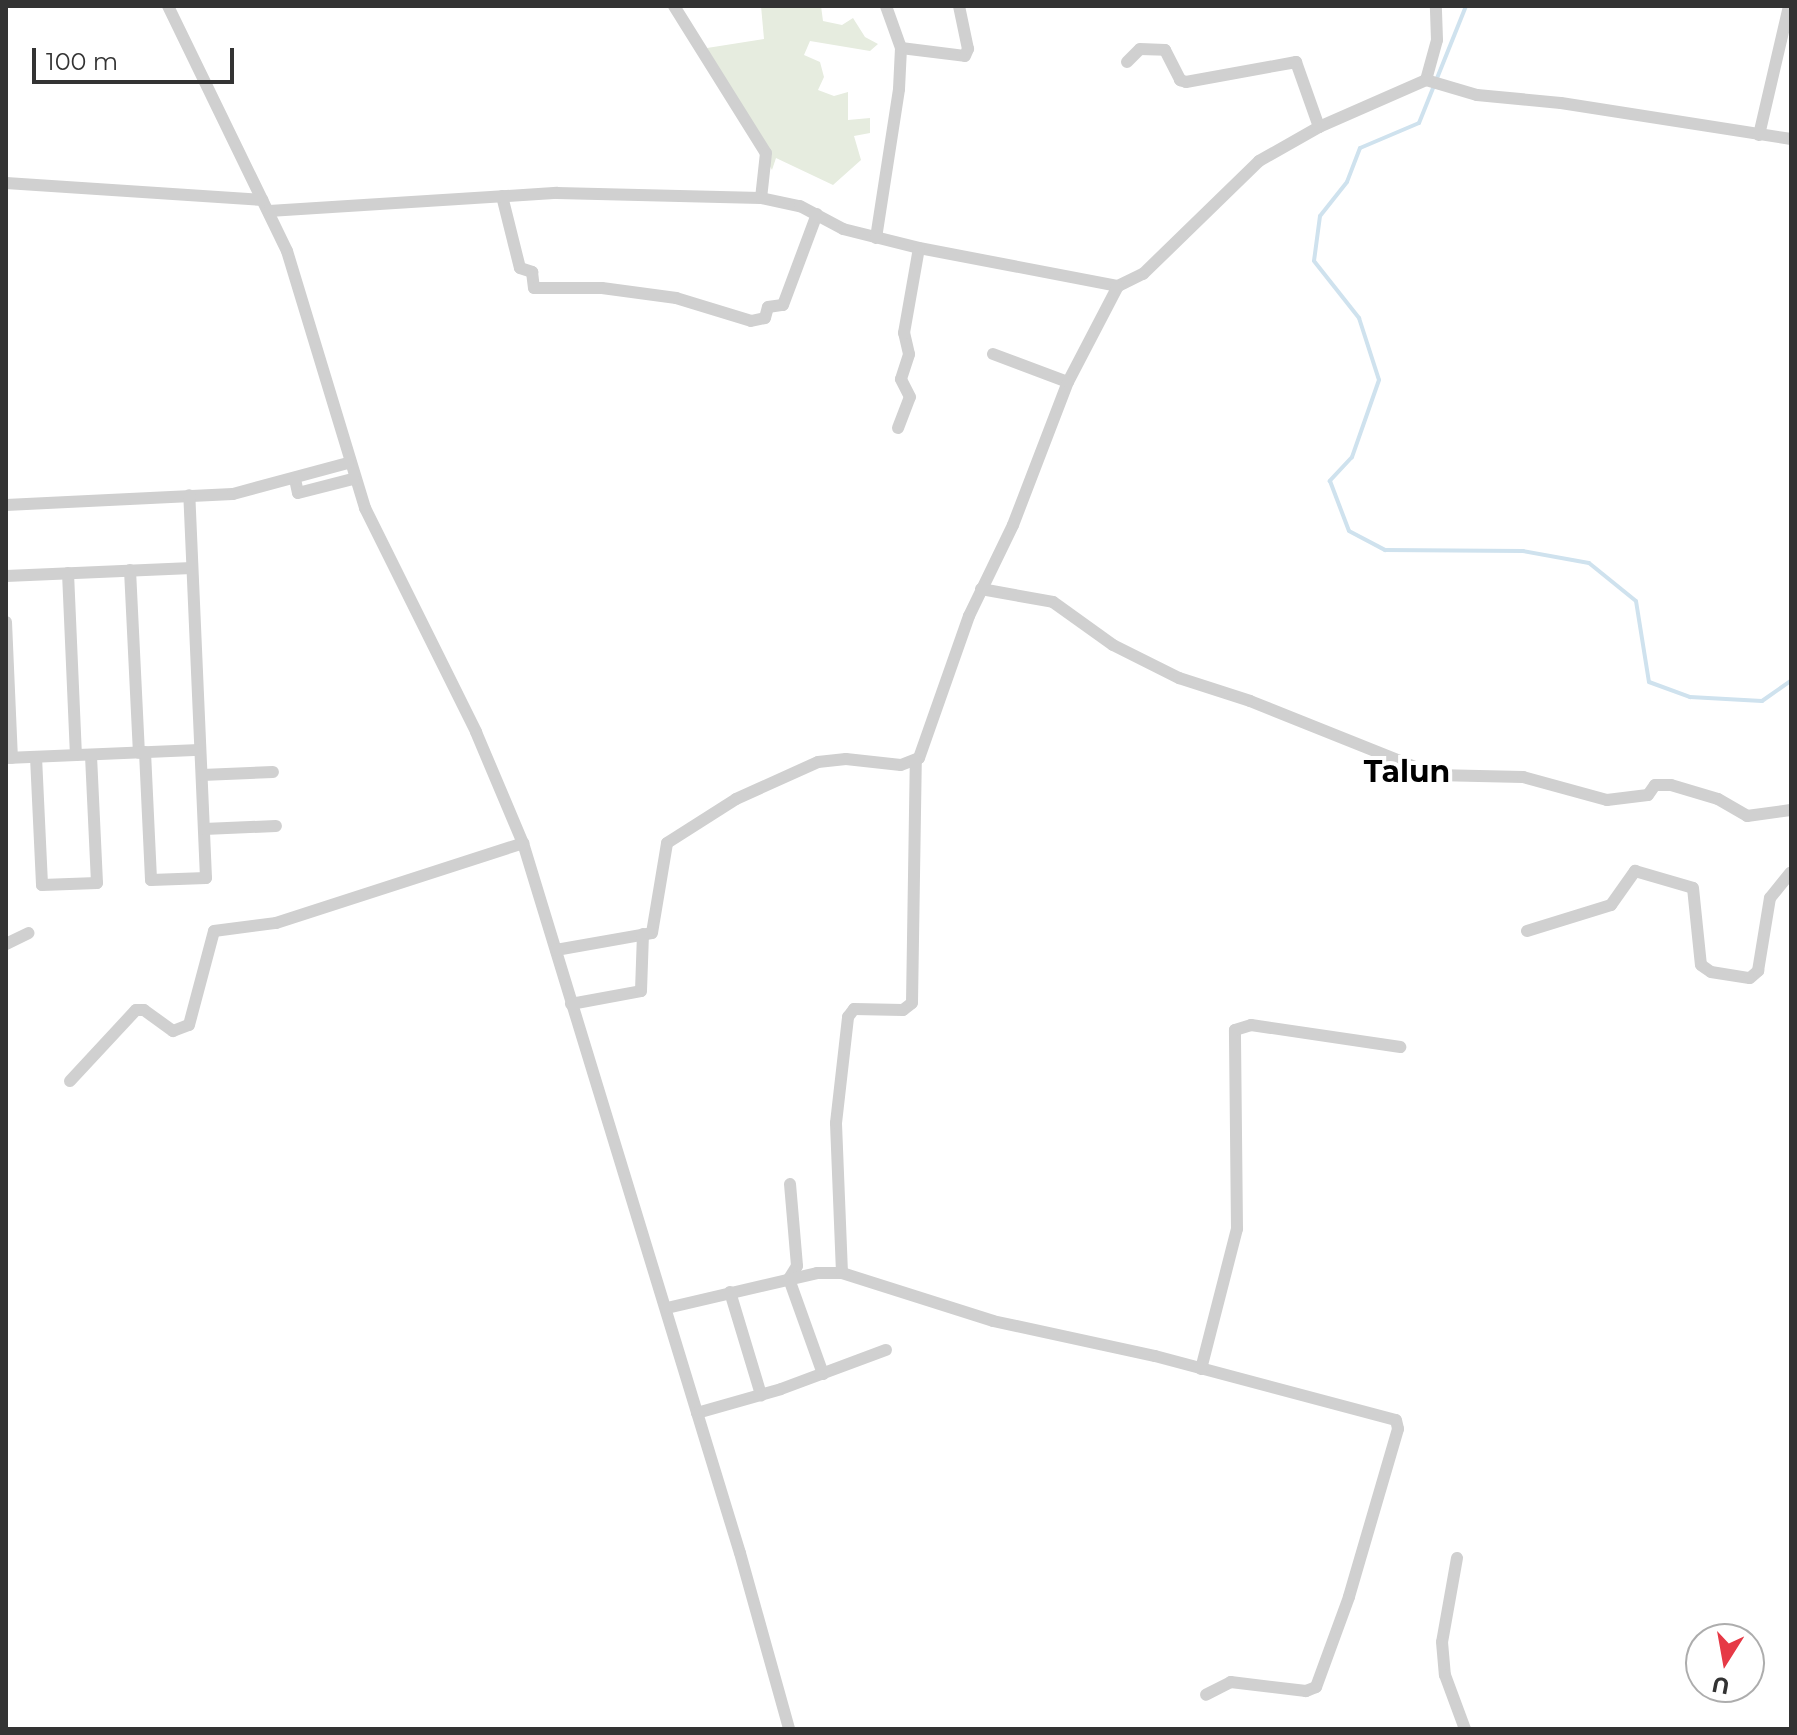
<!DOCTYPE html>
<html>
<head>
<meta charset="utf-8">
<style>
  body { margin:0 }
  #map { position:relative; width:1797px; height:1735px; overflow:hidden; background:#fff; font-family:Montserrat,sans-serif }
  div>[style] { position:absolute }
  .green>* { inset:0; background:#e6ecdf }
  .stream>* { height:4px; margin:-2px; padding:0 2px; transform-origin:2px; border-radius:2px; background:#cfe2ee }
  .street>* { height:12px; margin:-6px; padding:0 6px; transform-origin:6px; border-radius:6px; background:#d0d0d0 }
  span { translate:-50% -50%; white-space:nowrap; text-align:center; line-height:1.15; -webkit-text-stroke:8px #fff; paint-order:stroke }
  .quarter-label { font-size:30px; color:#000; font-weight:700 }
  .frame { position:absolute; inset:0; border:8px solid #333; pointer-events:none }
  .north { position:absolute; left:1685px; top:1623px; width:80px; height:80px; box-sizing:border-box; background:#fff; border:2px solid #adadad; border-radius:50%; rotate:191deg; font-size:22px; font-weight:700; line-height:32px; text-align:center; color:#333 }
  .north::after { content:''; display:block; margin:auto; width:28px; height:36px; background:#e63946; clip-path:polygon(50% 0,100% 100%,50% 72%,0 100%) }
  .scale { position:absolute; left:32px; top:48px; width:202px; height:36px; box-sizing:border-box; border:4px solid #333; border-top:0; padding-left:10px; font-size:24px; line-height:28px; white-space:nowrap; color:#333; -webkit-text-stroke:6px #fff; paint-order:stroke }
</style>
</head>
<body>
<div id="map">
  <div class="green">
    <div style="clip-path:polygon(761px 6px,821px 6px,823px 21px,842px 25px,853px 18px,865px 37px,878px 44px,870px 51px,810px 41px,804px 55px,820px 62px,824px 77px,818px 90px,834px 96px,848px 92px,848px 120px,870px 118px,870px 133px,854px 136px,861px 160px,833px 185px,776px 158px,772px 170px,707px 48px,764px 39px)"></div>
  </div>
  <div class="stream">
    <div style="left:1466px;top:6px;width:126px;rotate:111.9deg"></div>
    <div style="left:1419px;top:123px;width:64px;rotate:157deg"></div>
    <div style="left:1360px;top:148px;width:36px;rotate:111deg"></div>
    <div style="left:1347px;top:182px;width:43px;rotate:128.5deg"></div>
    <div style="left:1320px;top:216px;width:45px;rotate:97.6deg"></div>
    <div style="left:1314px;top:261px;width:73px;rotate:51.7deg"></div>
    <div style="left:1359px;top:318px;width:65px;rotate:72.1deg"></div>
    <div style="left:1379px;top:380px;width:82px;rotate:109.3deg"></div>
    <div style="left:1352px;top:457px;width:33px;rotate:133deg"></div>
    <div style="left:1330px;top:481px;width:53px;rotate:69.2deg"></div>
    <div style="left:1349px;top:531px;width:41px;rotate:27.8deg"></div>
    <div style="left:1385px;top:550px;width:138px;rotate:0.4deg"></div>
    <div style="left:1523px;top:551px;width:67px;rotate:10.3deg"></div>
    <div style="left:1589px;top:563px;width:60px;rotate:39deg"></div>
    <div style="left:1636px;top:601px;width:82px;rotate:80.9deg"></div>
    <div style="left:1649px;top:682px;width:44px;rotate:20.1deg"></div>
    <div style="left:1690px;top:697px;width:72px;rotate:3.2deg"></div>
    <div style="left:1762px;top:701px;width:35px;rotate:-35deg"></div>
  </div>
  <div class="street">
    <div style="left:168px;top:6px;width:272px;rotate:64.1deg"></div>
    <div style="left:287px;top:251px;width:269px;rotate:73.1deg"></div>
    <div style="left:365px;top:508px;width:250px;rotate:63.6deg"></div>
    <div style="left:476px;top:732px;width:121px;rotate:67.1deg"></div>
    <div style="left:523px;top:843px;width:742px;rotate:73.01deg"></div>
    <div style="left:740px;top:1553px;width:183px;rotate:74.4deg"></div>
    <div style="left:674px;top:6px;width:173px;rotate:58deg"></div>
    <div style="left:766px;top:153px;width:45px;rotate:96.3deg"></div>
    <div style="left:901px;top:48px;width:64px;rotate:7.1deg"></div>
    <div style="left:965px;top:56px;width:8px;rotate:-67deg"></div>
    <div style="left:968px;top:49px;width:44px;rotate:-101.8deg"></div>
    <div style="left:1127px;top:62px;width:18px;rotate:-45deg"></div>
    <div style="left:1140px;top:49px;width:25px;rotate:2deg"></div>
    <div style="left:1165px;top:50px;width:34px;rotate:63deg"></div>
    <div style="left:1180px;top:80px;width:6px;rotate:18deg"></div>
    <div style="left:1186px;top:82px;width:112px;rotate:-10.3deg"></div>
    <div style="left:1296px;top:62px;width:69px;rotate:70.5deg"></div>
    <div style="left:1426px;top:80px;width:41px;rotate:-74.6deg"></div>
    <div style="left:1437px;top:40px;width:34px;rotate:-92deg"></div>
    <div style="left:1759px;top:135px;width:132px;rotate:-76.9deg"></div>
    <div style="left:6px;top:183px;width:257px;rotate:3.8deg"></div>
    <div style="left:502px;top:196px;width:74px;rotate:76deg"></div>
    <div style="left:520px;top:268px;width:13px;rotate:18deg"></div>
    <div style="left:532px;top:272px;width:16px;rotate:83deg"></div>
    <div style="left:534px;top:288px;width:68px"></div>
    <div style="left:602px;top:288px;width:75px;rotate:7.7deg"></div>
    <div style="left:676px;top:298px;width:78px;rotate:17deg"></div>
    <div style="left:751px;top:321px;width:14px;rotate:-12deg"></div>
    <div style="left:765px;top:318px;width:11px;rotate:-75deg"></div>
    <div style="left:768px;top:307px;width:15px;rotate:-8deg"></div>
    <div style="left:783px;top:305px;width:97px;rotate:-69.5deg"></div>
    <div style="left:269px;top:211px;width:289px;rotate:-3.6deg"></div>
    <div style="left:557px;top:193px;width:204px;rotate:1.4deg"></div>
    <div style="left:761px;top:198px;width:40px;rotate:12deg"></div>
    <div style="left:800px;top:206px;width:49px;rotate:28.1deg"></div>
    <div style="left:843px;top:229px;width:78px;rotate:14deg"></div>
    <div style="left:919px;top:248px;width:203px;rotate:10.8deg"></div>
    <div style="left:1118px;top:286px;width:28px;rotate:-26deg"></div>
    <div style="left:1143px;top:274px;width:162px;rotate:-44.2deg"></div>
    <div style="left:1259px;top:161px;width:69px;rotate:-29.5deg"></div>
    <div style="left:1319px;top:127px;width:117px;rotate:-23.7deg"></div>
    <div style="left:1426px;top:80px;width:53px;rotate:16.4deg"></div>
    <div style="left:1477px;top:95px;width:84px;rotate:5.4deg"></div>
    <div style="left:1561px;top:103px;width:233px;rotate:8.9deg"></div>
    <div style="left:876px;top:238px;width:151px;rotate:-81.2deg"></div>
    <div style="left:899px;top:89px;width:41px;rotate:-87.2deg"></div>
    <div style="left:901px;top:48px;width:45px;rotate:-109.7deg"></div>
    <div style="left:993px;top:354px;width:80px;rotate:20.5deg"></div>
    <div style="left:898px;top:428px;width:33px;rotate:-69deg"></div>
    <div style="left:910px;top:397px;width:20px;rotate:-117deg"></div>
    <div style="left:901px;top:379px;width:26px;rotate:-72deg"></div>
    <div style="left:909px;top:354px;width:22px;rotate:-103deg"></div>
    <div style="left:904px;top:333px;width:86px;rotate:-80deg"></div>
    <div style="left:295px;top:479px;width:14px;rotate:78deg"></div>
    <div style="left:298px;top:493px;width:57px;rotate:-14.3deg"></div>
    <div style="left:6px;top:505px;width:227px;rotate:-2.8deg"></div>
    <div style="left:233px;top:494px;width:119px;rotate:-15.1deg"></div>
    <div style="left:130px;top:570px;width:183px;rotate:87.2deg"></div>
    <div style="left:68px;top:573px;width:182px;rotate:87.5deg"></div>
    <div style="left:6px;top:576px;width:186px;rotate:-2.5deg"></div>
    <div style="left:981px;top:589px;width:73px;rotate:10.2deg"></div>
    <div style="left:1053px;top:602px;width:74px;rotate:35.6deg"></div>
    <div style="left:1113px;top:645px;width:74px;rotate:26.6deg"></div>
    <div style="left:1179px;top:678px;width:75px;rotate:17.9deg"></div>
    <div style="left:1250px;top:701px;width:199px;rotate:21.8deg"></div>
    <div style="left:1435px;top:775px;width:88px;rotate:1.3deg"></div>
    <div style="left:1523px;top:777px;width:87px;rotate:15.3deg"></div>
    <div style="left:1607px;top:800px;width:41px;rotate:-7deg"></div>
    <div style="left:1648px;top:795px;width:12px;rotate:-55deg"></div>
    <div style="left:1655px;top:785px;width:16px"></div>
    <div style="left:1671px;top:785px;width:49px;rotate:16.6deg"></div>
    <div style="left:1718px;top:799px;width:34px;rotate:30deg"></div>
    <div style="left:1747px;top:816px;width:44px;rotate:-7.8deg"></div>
    <div style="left:6px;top:622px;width:136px;rotate:87.5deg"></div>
    <div style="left:145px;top:752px;width:128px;rotate:87.3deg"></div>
    <div style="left:151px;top:880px;width:55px;rotate:-2.1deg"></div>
    <div style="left:206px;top:878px;width:383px;rotate:-92.5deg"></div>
    <div style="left:36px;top:757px;width:128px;rotate:87.3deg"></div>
    <div style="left:42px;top:885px;width:55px;rotate:-2.1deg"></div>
    <div style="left:97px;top:883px;width:128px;rotate:-92.7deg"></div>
    <div style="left:6px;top:758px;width:194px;rotate:-2.4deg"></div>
    <div style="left:202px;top:775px;width:71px;rotate:-2.4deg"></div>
    <div style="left:204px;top:829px;width:72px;rotate:-2.4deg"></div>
    <div style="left:1527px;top:931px;width:88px;rotate:-17.2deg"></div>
    <div style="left:1611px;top:905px;width:42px;rotate:-54.8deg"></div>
    <div style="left:1635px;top:871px;width:60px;rotate:16.3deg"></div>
    <div style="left:1693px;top:888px;width:77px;rotate:84.1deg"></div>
    <div style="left:1701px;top:965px;width:12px;rotate:35deg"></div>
    <div style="left:1711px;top:972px;width:39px;rotate:9deg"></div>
    <div style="left:1750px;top:978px;width:11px;rotate:-41deg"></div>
    <div style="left:1758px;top:971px;width:74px;rotate:-80.7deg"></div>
    <div style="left:1770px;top:898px;width:33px;rotate:-51deg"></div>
    <div style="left:6px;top:944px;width:25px;rotate:-26deg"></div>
    <div style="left:556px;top:950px;width:97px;rotate:-10deg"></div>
    <div style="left:652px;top:933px;width:91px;rotate:-80.5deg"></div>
    <div style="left:667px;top:843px;width:82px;rotate:-32.5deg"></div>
    <div style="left:736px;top:799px;width:90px;rotate:-24.3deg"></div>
    <div style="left:818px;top:762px;width:28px;rotate:-6deg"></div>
    <div style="left:846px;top:759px;width:55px;rotate:6.2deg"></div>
    <div style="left:901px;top:765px;width:19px;rotate:-21deg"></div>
    <div style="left:919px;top:758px;width:151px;rotate:-70.6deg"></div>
    <div style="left:969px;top:616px;width:101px;rotate:-64.2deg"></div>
    <div style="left:1013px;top:525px;width:153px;rotate:-69deg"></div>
    <div style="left:1068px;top:382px;width:108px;rotate:-62.5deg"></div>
    <div style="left:571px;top:1004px;width:71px;rotate:-10.5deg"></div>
    <div style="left:641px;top:991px;width:57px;rotate:-88deg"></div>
    <div style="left:70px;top:1081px;width:97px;rotate:-47.1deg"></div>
    <div style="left:136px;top:1010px;width:8px"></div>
    <div style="left:144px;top:1010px;width:36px;rotate:36deg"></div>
    <div style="left:173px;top:1031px;width:17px;rotate:-21deg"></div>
    <div style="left:189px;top:1025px;width:97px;rotate:-75.1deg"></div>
    <div style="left:214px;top:931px;width:63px;rotate:-7.4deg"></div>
    <div style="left:276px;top:923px;width:260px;rotate:-17.9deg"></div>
    <div style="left:790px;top:1184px;width:82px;rotate:85.1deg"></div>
    <div style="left:797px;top:1266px;width:15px;rotate:122deg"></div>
    <div style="left:789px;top:1279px;width:101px;rotate:70.3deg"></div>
    <div style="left:842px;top:1273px;width:150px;rotate:-92.3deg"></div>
    <div style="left:836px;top:1123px;width:107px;rotate:-83.5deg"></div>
    <div style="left:848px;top:1017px;width:10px;rotate:-53deg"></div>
    <div style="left:854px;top:1009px;width:49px;rotate:1.2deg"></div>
    <div style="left:903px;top:1010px;width:11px;rotate:-38deg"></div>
    <div style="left:912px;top:1003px;width:242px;rotate:-89.1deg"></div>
    <div style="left:730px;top:1292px;width:108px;rotate:73.2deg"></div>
    <div style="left:667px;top:1308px;width:154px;rotate:-13.1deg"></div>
    <div style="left:817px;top:1273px;width:25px"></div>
    <div style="left:842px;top:1273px;width:158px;rotate:17.6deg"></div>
    <div style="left:993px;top:1321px;width:166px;rotate:12.2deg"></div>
    <div style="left:1155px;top:1356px;width:249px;rotate:14.9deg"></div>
    <div style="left:1396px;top:1420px;width:9px;rotate:77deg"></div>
    <div style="left:1398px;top:1429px;width:175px;rotate:106.3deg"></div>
    <div style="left:1349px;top:1597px;width:96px;rotate:110.1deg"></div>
    <div style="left:1316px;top:1687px;width:11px;rotate:158deg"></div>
    <div style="left:1306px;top:1691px;width:76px;rotate:-173.2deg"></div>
    <div style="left:1231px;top:1682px;width:28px;rotate:153deg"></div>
    <div style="left:1201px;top:1369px;width:145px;rotate:-75.6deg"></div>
    <div style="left:1237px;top:1229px;width:199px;rotate:-90.6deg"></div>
    <div style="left:1235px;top:1030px;width:17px;rotate:-17deg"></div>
    <div style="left:1251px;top:1025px;width:151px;rotate:8.4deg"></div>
    <div style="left:697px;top:1413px;width:87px;rotate:-15.9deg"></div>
    <div style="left:781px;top:1389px;width:112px;rotate:-20.4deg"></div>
    <div style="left:1457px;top:1558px;width:85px;rotate:100.1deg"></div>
    <div style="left:1442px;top:1642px;width:33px;rotate:85deg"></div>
    <div style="left:1445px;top:1675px;width:58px;rotate:69.7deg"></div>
  </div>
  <div class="quarter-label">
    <span style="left:1407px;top:772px">Talun</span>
  </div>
  <div class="frame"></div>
  <div class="north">U</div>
  <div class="scale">100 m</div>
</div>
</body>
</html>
